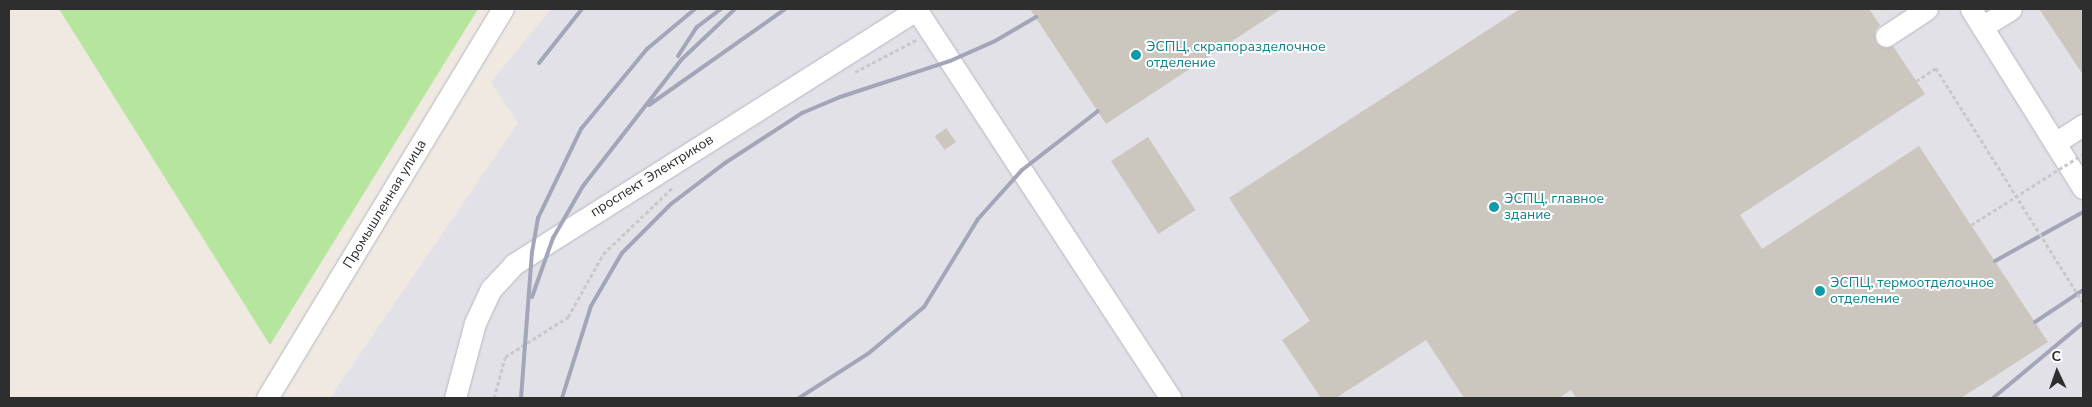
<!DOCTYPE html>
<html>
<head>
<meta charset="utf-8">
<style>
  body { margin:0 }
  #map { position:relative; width:2092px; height:407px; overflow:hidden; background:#efe9e1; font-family:"Nunito Sans",sans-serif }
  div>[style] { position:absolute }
  .industrial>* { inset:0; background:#e3e1e8 }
  .green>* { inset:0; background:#b6e59e }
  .building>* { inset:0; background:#cbc7bf; transform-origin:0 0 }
  .path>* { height:2.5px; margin-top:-1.25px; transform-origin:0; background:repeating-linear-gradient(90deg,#c9c9c9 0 4px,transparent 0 6.5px) }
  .roads { filter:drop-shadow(0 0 1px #b4b7c1) drop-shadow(0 0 1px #b4b7c1) }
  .minor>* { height:21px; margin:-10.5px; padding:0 10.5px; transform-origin:10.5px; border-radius:10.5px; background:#fff }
  .rail>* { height:4px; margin:-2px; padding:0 2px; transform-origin:2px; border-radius:2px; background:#a3a6b8 }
  .path-bridge>* { height:2.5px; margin-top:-1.25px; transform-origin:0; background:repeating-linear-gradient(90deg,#c9c9c9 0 4px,transparent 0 6.5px) }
  .dots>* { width:14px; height:14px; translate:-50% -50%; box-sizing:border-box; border:2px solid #fff; border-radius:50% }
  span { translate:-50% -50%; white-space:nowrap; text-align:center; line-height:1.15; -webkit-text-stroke:4px #fff; paint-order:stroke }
  .culture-label { font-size:14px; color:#0d838f }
  .left { translate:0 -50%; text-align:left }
  .street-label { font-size:14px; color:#2e2e2e }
  .frame { position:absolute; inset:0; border:10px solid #2e2e2e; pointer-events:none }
  .north { position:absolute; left:2032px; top:347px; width:50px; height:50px; -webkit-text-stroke:4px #fff; paint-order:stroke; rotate:357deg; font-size:14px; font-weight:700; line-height:20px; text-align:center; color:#2e2e2e }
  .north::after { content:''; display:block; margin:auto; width:18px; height:22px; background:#2e2e2e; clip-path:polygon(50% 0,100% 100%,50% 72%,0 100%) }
</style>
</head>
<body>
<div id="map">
  <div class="industrial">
    <div style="clip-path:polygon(551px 9px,2083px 9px,2083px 398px,330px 398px,518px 123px,491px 82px)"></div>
  </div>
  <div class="green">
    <div style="clip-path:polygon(59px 9px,478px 9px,270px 345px)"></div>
  </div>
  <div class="building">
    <div style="clip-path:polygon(1030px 9px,1281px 9px,1106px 124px)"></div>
    <div style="clip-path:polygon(1520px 9px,1869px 9px,1880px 25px,1875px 31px,1876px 43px,1886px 48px,1893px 46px,1925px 94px,1740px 215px,1762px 249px,1919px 146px,2048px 342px,1961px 398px,1576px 398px,1571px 390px,1559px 398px,1464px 398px,1426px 340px,1336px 398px,1321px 398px,1282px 340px,1310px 321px,1229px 198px)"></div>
    <div style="clip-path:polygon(2039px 9px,2083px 9px,2083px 75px,2062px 43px)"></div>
    <div style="left:946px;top:128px;width:17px;height:14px;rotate:54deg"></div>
    <div style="left:1148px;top:137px;width:87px;height:44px;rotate:57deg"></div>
  </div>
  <div class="path">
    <div style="left:855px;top:72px;width:69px;rotate:-27.7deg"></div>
    <div style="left:494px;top:398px;width:42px;rotate:-75deg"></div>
    <div style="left:505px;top:357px;width:75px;rotate:-32.4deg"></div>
    <div style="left:568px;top:317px;width:72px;rotate:-60.9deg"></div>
    <div style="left:603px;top:254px;width:97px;rotate:-43.7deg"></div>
  </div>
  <div class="roads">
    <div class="minor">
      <div style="left:916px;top:9px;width:465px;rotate:56.8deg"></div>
      <div style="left:1971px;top:9px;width:211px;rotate:58deg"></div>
      <div style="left:1982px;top:27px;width:34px;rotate:-32deg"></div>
      <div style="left:1886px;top:36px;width:49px;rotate:-33.4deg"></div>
      <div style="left:2055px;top:143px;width:33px;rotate:-33deg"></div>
      <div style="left:267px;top:398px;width:455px;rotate:-58.8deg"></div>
      <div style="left:455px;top:398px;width:78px;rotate:-75.1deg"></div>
      <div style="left:475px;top:323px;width:38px;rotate:-65deg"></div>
      <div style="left:491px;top:289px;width:34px;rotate:-47deg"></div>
      <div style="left:514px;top:264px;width:477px;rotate:-32.3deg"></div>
    </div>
  </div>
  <div class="rail">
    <div style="left:678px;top:56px;width:35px;rotate:-57deg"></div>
    <div style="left:697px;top:27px;width:30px;rotate:-37deg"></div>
    <div style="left:539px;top:63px;width:69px;rotate:-51.5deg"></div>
    <div style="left:649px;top:105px;width:166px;rotate:-35.2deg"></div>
    <div style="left:1995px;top:261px;width:101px;rotate:-29.1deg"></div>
    <div style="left:532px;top:297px;width:63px;rotate:-70.4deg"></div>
    <div style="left:553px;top:238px;width:60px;rotate:-60deg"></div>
    <div style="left:583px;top:186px;width:160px;rotate:-52.1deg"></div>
    <div style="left:681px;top:60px;width:74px;rotate:-43.4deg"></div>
    <div style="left:2035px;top:322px;width:58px;rotate:-33.7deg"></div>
    <div style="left:521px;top:398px;width:146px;rotate:-85.7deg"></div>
    <div style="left:532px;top:252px;width:35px;rotate:-80deg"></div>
    <div style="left:538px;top:218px;width:99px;rotate:-64.2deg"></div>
    <div style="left:581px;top:129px;width:104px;rotate:-50.5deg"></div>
    <div style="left:647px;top:49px;width:62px;rotate:-39.8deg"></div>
    <div style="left:562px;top:398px;width:96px;rotate:-72.5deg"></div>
    <div style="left:591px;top:306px;width:61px;rotate:-59.7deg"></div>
    <div style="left:622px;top:253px;width:69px;rotate:-45deg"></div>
    <div style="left:671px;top:204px;width:68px;rotate:-37.2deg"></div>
    <div style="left:725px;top:163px;width:92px;rotate:-33deg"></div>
    <div style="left:802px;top:113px;width:41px;rotate:-22.8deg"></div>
    <div style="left:840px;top:97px;width:116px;rotate:-18.1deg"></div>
    <div style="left:950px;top:61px;width:49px;rotate:-24deg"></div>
    <div style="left:995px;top:41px;width:48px;rotate:-30.3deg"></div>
    <div style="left:799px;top:398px;width:83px;rotate:-32.7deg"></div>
    <div style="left:869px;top:353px;width:72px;rotate:-39.9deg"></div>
    <div style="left:924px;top:307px;width:103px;rotate:-58.5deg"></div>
    <div style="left:978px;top:219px;width:66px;rotate:-48.1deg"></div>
    <div style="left:1022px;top:170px;width:96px;rotate:-37.8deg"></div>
    <div style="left:1993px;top:398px;width:117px;rotate:-39.8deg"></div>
  </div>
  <div class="path-bridge">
    <div style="left:1916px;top:81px;width:24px;rotate:-33deg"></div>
    <div style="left:1936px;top:68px;width:276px;rotate:57.9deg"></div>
    <div style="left:1971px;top:225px;width:133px;rotate:-32.4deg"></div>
  </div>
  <div class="dots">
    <div style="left:1136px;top:55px;background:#0f9aa8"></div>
    <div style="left:1494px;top:207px;background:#0f9aa8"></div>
    <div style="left:1820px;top:291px;background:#0f9aa8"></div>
  </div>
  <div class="culture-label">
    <span class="left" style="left:1146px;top:55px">ЭСПЦ, скрапоразделочное<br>отделение</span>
    <span class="left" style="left:1504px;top:207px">ЭСПЦ, главное<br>здание</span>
    <span class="left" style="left:1830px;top:291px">ЭСПЦ, термоотделочное<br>отделение</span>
  </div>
  <div class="street-label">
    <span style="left:652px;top:176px;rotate:-32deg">проспект Электриков</span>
    <span style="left:385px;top:204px;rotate:-59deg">Промышленная улица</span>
  </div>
  <div class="frame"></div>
  <div class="north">С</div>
</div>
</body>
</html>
